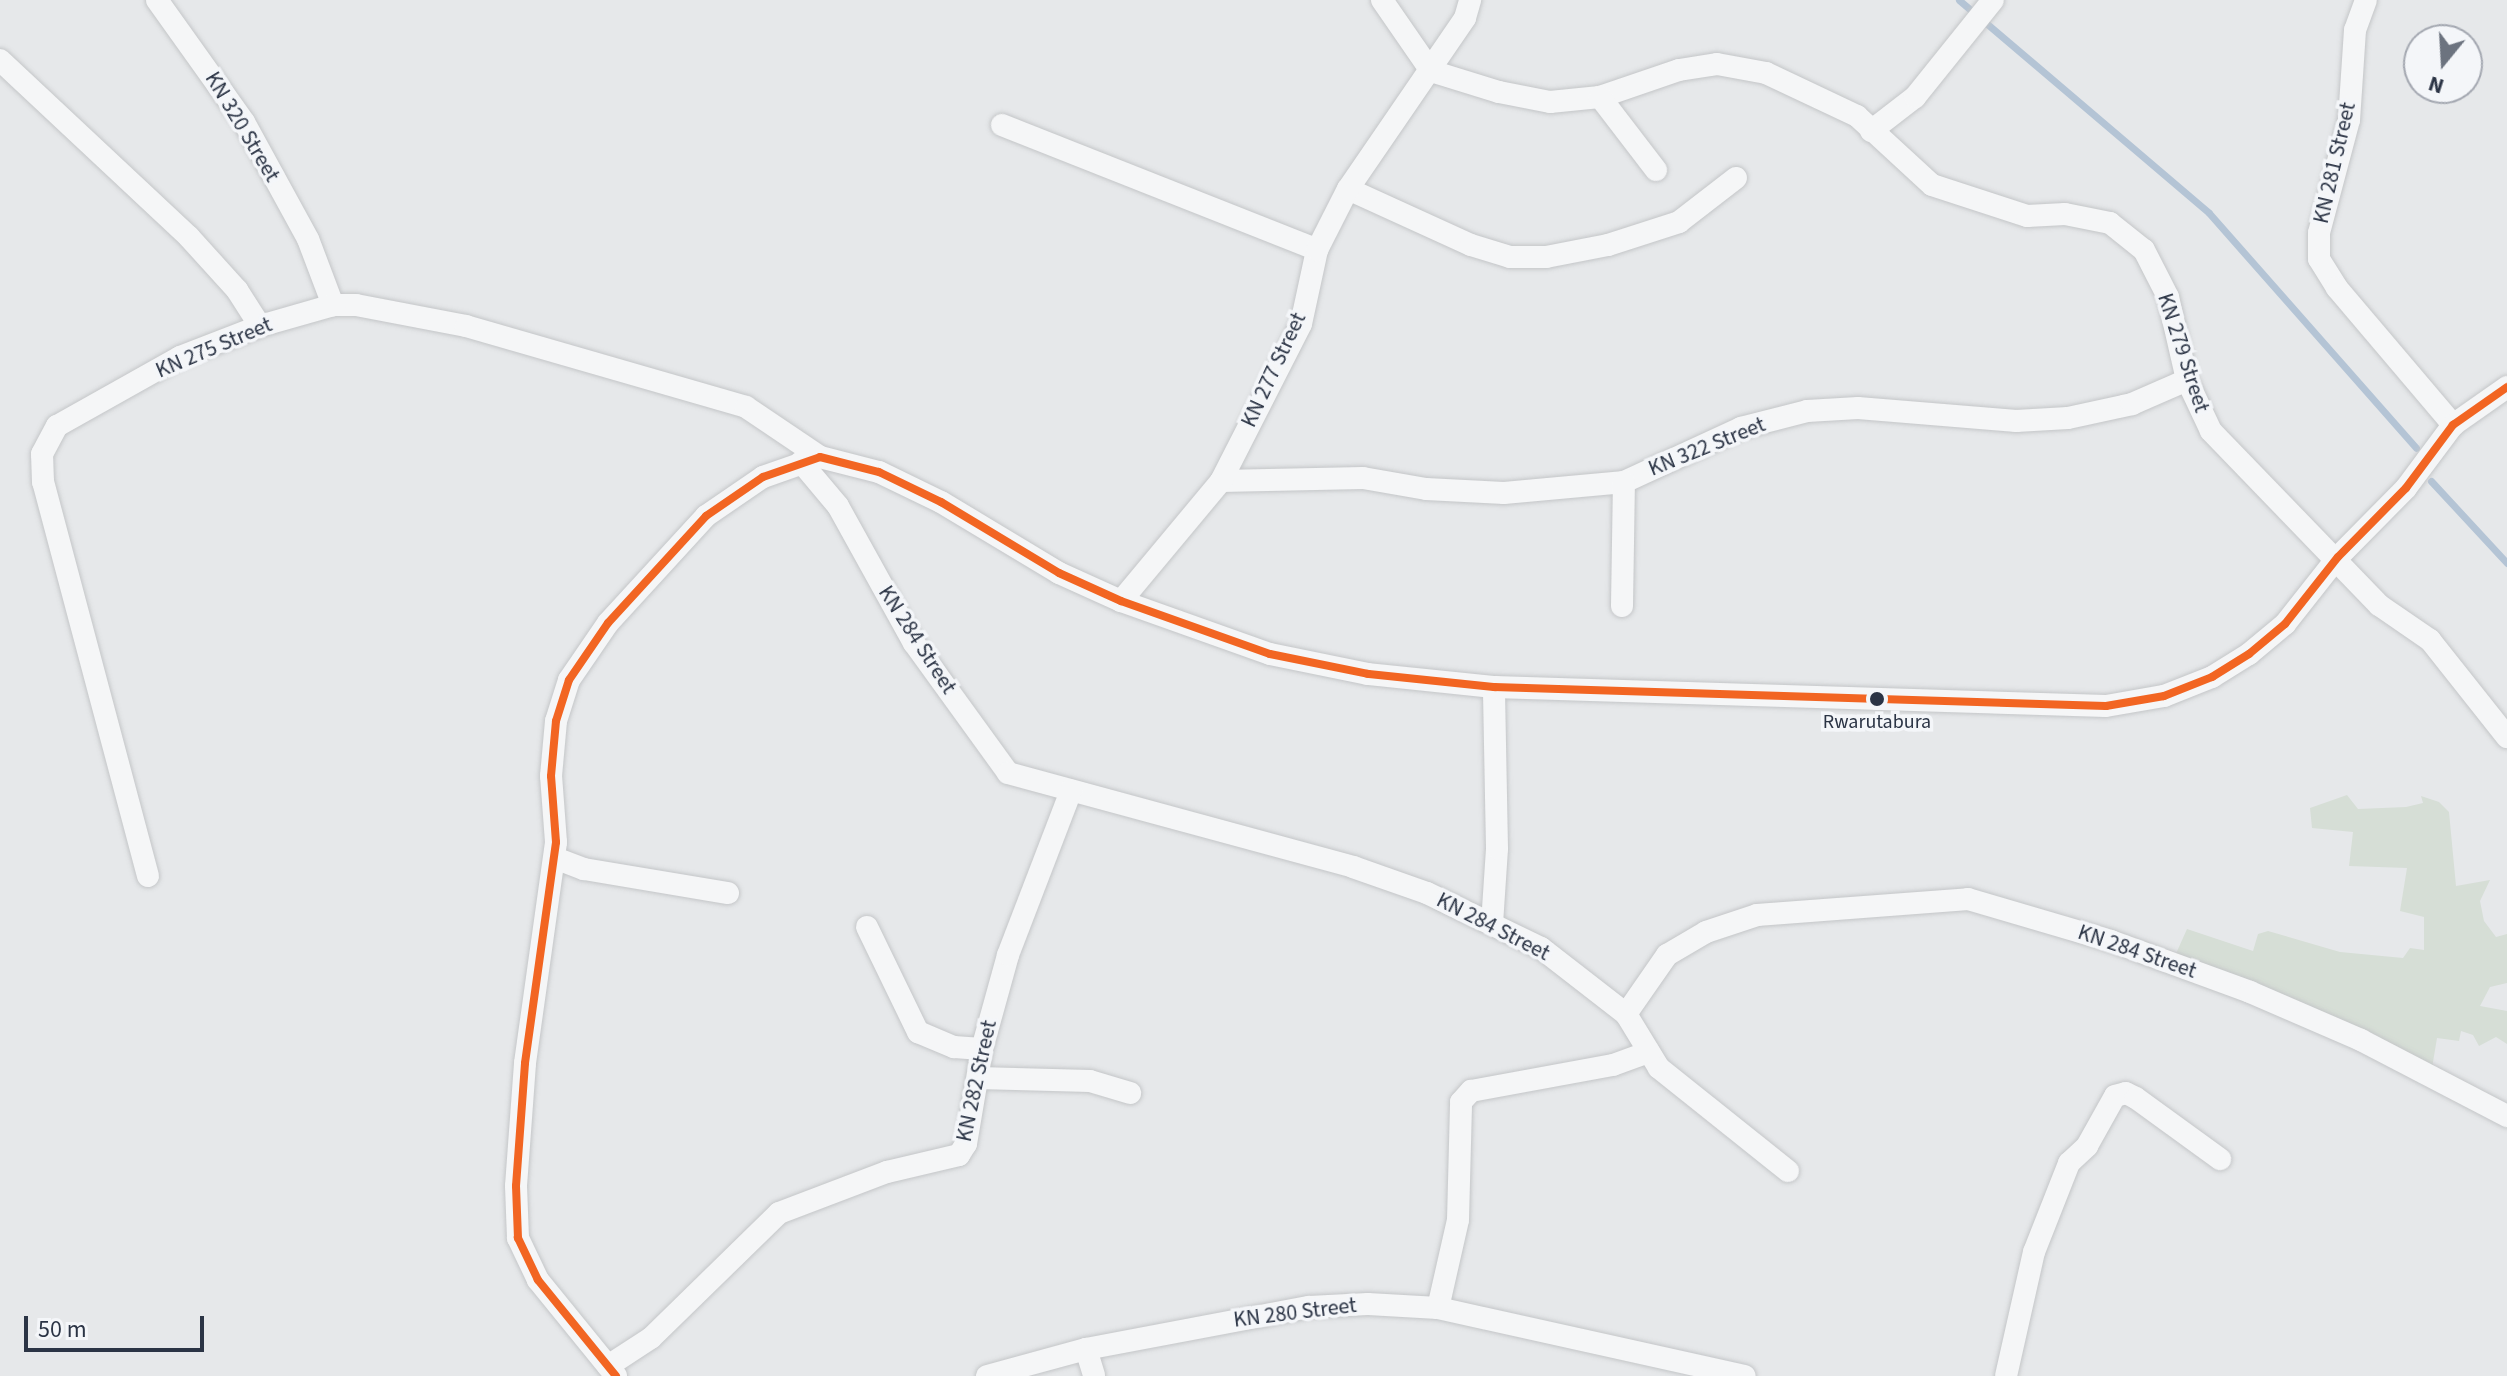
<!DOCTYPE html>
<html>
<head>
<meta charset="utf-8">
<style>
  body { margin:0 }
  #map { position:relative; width:2507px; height:1376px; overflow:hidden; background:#e6e8ea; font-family:"Source Sans 3",sans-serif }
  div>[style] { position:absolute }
  .green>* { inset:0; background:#d6ded6 }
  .stream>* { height:7px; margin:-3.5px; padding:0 3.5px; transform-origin:3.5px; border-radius:3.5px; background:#b4c4d5 }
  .roads { filter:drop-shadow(0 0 2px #c4c6c8) drop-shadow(0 0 2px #c4c6c8) }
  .minor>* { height:22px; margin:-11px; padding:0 11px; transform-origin:11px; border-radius:11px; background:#f5f6f7 }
  .bus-1>* { height:8px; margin:-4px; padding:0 4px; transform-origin:4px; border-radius:4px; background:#f26522 }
  .dots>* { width:22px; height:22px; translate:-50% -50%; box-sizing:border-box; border:4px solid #f4f6f9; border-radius:50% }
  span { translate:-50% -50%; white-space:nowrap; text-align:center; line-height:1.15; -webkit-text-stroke:7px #f4f6f9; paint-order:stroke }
  .bus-label { font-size:20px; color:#2b3445 }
  .street-label { font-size:22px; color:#2b3445 }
  .north { position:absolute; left:2403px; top:24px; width:80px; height:80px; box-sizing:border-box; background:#f4f6f9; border:2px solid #a4a8b1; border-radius:50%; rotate:198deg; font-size:22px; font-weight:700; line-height:32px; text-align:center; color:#2b3445 }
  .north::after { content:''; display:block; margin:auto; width:28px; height:36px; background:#6c737f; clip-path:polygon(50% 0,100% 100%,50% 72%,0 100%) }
  .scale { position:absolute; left:24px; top:1316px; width:180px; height:36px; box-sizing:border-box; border:4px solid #2b3445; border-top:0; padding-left:10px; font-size:24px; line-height:28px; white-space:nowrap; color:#2b3445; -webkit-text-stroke:6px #f4f6f9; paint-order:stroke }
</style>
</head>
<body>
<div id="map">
  <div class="green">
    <div style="clip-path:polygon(2347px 795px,2358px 809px,2406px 807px,2423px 803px,2421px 796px,2439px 802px,2449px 812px,2456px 886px,2490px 880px,2480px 901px,2484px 921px,2496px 937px,2507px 934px,2507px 983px,2490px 987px,2480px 1006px,2507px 1011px,2507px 1044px,2496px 1037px,2479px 1046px,2473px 1035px,2461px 1031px,2459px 1041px,2437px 1038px,2431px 1074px,2174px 958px,2187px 929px,2253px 951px,2258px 934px,2268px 931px,2340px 952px,2403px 958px,2410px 948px,2424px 950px,2424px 917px,2400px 911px,2407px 868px,2349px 866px,2353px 832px,2312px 828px,2310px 808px)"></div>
  </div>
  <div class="stream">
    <div style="left:1959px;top:0;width:328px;rotate:40.4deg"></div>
    <div style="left:2209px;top:213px;width:313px;rotate:48.6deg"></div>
    <div style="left:2431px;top:481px;width:112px;rotate:47.2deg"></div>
  </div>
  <div class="roads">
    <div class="minor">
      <div style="left:157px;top:0;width:150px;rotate:54.5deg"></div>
      <div style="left:244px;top:122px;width:133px;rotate:61.3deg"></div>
      <div style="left:308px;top:239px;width:71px;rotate:69.3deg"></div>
      <div style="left:1382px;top:0;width:86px;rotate:55.4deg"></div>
      <div style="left:1431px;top:71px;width:71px;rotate:17.2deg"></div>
      <div style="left:1499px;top:92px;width:52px;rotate:11.1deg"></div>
      <div style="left:1550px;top:102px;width:50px;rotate:-5.7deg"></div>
      <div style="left:1600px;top:97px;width:83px;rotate:-18.9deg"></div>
      <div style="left:1679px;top:70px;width:38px;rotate:-9deg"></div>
      <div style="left:1717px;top:64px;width:50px;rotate:10.4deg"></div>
      <div style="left:1766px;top:73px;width:101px;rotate:25.3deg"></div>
      <div style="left:1857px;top:116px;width:102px;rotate:42.6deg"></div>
      <div style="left:1932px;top:185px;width:100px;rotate:18.1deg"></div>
      <div style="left:2027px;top:216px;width:38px;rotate:-3deg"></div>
      <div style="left:2065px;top:214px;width:46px;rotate:11.3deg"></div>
      <div style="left:2110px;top:223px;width:43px;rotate:38.5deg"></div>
      <div style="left:2144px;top:250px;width:53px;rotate:62.9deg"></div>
      <div style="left:2168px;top:297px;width:85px;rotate:77.1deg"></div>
      <div style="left:2187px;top:380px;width:56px;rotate:64.8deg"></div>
      <div style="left:2211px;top:431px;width:242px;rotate:46deg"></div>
      <div style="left:2379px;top:605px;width:62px;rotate:34.5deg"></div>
      <div style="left:2430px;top:640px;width:124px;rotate:51.6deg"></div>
      <div style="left:2366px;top:0;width:32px;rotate:110deg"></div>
      <div style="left:2355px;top:30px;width:90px;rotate:93.8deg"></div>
      <div style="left:2349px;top:120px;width:117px;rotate:104.9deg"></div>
      <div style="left:2319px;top:233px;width:26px;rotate:90deg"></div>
      <div style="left:2319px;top:259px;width:34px;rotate:58deg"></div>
      <div style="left:2337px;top:288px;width:180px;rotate:49.7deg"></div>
      <div style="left:0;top:60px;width:259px;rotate:43.1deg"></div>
      <div style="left:189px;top:237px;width:72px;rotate:47.8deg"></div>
      <div style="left:237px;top:290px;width:43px;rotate:57.4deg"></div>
      <div style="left:1600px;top:97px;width:92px;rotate:52.5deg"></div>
      <div style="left:1002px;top:125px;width:339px;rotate:21.6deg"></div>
      <div style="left:1871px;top:131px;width:56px;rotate:-37.7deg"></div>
      <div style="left:1915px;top:97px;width:124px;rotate:-51.2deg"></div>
      <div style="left:1348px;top:189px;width:135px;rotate:24.5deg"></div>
      <div style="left:1471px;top:245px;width:41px;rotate:17.1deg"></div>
      <div style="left:1510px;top:257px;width:36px"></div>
      <div style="left:1546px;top:257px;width:63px;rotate:-11deg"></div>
      <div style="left:1608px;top:245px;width:75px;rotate:-17.9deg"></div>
      <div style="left:1679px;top:222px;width:72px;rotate:-37.7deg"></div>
      <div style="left:801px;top:462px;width:57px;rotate:49.9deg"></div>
      <div style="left:838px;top:506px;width:157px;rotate:61deg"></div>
      <div style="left:914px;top:643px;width:160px;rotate:54.1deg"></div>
      <div style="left:1008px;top:773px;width:358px;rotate:15.2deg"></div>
      <div style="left:1353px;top:867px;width:78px;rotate:19.4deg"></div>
      <div style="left:1427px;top:893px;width:127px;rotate:25.8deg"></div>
      <div style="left:1541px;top:948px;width:108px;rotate:37.8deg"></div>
      <div style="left:1626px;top:1014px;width:63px;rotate:58.6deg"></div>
      <div style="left:1659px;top:1068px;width:165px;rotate:38.6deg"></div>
      <div style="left:1221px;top:481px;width:142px;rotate:-1.2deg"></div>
      <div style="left:1363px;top:478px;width:64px;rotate:9.9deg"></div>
      <div style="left:1426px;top:489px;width:78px;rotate:2.9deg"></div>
      <div style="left:1504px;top:493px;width:121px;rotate:-5.2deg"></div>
      <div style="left:1624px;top:482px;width:129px;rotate:-24.8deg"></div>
      <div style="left:1741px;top:428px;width:68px;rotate:-14.4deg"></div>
      <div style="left:1807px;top:411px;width:51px;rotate:-3.4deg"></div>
      <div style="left:1858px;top:408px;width:159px;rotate:4.7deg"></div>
      <div style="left:2016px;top:421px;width:52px;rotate:-3.3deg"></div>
      <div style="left:2068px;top:418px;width:66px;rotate:-12.3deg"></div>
      <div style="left:2132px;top:404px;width:60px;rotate:-23.6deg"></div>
      <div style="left:1121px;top:601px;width:156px;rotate:-50.2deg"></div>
      <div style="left:1221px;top:481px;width:176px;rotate:-63deg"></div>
      <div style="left:1301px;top:324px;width:76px;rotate:-77.8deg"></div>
      <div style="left:1317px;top:250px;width:68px;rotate:-63.1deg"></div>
      <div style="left:1348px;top:189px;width:207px;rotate:-55.6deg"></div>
      <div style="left:1465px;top:18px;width:19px;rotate:-74deg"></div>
      <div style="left:1622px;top:606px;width:124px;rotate:-89.1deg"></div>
      <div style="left:555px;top:858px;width:31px;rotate:21deg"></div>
      <div style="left:584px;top:869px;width:146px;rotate:9.5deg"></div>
      <div style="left:148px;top:876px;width:408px;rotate:-104.9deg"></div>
      <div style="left:43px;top:482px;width:28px;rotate:-92deg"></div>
      <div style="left:42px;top:454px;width:32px;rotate:-62deg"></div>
      <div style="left:57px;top:426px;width:141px;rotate:-29.3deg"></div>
      <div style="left:180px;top:357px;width:86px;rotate:-21.2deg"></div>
      <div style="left:260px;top:326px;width:76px;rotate:-16deg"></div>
      <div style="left:333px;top:305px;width:23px"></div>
      <div style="left:356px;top:305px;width:112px;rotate:10.8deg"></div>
      <div style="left:466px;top:326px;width:291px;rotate:16.1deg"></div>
      <div style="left:746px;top:407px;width:89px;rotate:34deg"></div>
      <div style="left:1492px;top:924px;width:76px;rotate:-86.2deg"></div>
      <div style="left:1497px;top:848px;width:161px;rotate:-91.1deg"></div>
      <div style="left:867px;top:927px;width:117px;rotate:64.1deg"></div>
      <div style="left:918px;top:1032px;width:39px;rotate:23deg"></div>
      <div style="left:954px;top:1047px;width:28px;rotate:4deg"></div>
      <div style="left:1626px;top:1014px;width:72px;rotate:-55.2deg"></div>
      <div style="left:1667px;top:955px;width:45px;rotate:-30.5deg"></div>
      <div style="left:1706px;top:932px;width:54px;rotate:-18.4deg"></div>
      <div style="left:1757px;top:915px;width:212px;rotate:-4.3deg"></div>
      <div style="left:1968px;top:899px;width:149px;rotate:16.4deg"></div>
      <div style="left:2111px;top:941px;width:148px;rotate:20.1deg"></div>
      <div style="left:2250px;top:992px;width:121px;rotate:23.4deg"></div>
      <div style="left:2361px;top:1040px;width:165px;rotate:27.5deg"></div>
      <div style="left:978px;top:1078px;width:112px;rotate:1.5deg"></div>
      <div style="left:1090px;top:1081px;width:42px;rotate:16.7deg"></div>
      <div style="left:1438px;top:1308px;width:90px;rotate:-77.2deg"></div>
      <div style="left:1458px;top:1220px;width:118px;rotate:-88.5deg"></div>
      <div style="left:1461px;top:1102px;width:15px;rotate:-48deg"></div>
      <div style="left:1471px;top:1091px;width:144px;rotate:-10.4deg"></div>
      <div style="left:1613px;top:1065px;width:38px;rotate:-20deg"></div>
      <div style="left:1086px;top:1349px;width:28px;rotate:73deg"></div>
      <div style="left:608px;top:1366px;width:51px;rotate:-33.1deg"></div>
      <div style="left:651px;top:1338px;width:179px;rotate:-44.3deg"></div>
      <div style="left:779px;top:1213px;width:116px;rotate:-20.8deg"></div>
      <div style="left:887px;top:1172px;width:74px;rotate:-13.3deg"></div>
      <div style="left:959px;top:1155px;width:13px;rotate:-58deg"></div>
      <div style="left:966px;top:1144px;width:96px;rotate:-80.4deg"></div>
      <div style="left:982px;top:1049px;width:98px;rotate:-74.5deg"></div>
      <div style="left:1008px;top:955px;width:176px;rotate:-69deg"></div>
      <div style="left:616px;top:1376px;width:124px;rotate:-129.1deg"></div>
      <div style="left:538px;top:1280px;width:47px;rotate:-115.5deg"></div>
      <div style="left:518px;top:1238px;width:52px;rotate:-92.2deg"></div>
      <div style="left:516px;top:1186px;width:123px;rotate:-85.8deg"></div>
      <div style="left:525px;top:1063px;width:223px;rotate:-82deg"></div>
      <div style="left:556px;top:842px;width:66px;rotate:-94.3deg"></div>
      <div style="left:551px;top:776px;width:55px;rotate:-84.8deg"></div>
      <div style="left:556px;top:721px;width:43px;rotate:-72.4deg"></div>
      <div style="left:569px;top:680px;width:69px;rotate:-55.6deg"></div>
      <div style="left:608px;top:623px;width:145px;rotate:-47.5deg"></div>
      <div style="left:706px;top:516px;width:69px;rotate:-34.4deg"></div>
      <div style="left:763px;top:477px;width:60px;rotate:-19.3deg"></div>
      <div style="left:820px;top:457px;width:61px;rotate:14.3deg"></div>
      <div style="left:879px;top:472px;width:69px;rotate:25.8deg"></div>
      <div style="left:941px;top:502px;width:138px;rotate:31deg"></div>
      <div style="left:1059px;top:573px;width:68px;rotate:24.3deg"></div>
      <div style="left:1121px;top:601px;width:158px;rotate:19.6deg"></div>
      <div style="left:1270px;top:654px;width:100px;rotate:11.5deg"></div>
      <div style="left:1368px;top:674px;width:127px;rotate:5.9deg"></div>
      <div style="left:1494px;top:687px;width:612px;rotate:1.78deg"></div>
      <div style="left:2106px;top:706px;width:59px;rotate:-9.8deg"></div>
      <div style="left:2164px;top:696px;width:52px;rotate:-21.6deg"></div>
      <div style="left:2212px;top:677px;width:44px;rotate:-31.9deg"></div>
      <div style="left:2249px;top:654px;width:47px;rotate:-39.8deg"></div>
      <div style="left:2285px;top:624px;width:85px;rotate:-51.7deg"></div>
      <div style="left:2338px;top:557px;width:97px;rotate:-45.4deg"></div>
      <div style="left:2406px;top:488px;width:79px;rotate:-53.3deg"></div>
      <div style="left:2453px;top:425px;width:66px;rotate:-35.1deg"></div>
      <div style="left:987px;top:1376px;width:103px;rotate:-15.3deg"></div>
      <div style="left:1086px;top:1349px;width:227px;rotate:-10.7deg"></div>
      <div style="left:1309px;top:1307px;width:59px;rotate:-2.9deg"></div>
      <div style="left:1368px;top:1304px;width:70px;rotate:3.3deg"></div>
      <div style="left:1438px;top:1308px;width:314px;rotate:12.5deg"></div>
      <div style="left:2006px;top:1376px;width:127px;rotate:-77.3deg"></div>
      <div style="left:2034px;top:1252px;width:96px;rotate:-68.5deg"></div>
      <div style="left:2069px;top:1163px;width:25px;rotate:-43deg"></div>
      <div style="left:2087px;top:1146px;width:57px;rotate:-60.8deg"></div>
      <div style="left:2115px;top:1096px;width:11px;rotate:-15deg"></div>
      <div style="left:2126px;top:1093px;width:11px;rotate:27deg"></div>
      <div style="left:2136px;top:1098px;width:104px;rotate:36deg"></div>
    </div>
  </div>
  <div class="bus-1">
    <div style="left:616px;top:1376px;width:124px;rotate:-129.1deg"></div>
    <div style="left:538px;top:1280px;width:47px;rotate:-115.5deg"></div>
    <div style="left:518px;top:1238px;width:52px;rotate:-92.2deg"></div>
    <div style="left:516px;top:1186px;width:123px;rotate:-85.8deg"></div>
    <div style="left:525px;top:1063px;width:223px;rotate:-82deg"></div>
    <div style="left:556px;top:842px;width:66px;rotate:-94.3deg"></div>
    <div style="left:551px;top:776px;width:55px;rotate:-84.8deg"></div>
    <div style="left:556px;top:721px;width:43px;rotate:-72.4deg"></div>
    <div style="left:569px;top:680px;width:69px;rotate:-55.6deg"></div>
    <div style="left:608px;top:623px;width:145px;rotate:-47.5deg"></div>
    <div style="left:706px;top:516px;width:69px;rotate:-34.4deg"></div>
    <div style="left:763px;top:477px;width:60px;rotate:-19.3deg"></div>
    <div style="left:820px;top:457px;width:61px;rotate:14.3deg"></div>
    <div style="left:879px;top:472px;width:69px;rotate:25.8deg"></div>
    <div style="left:941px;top:502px;width:138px;rotate:31deg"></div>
    <div style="left:1059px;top:573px;width:68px;rotate:24.3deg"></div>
    <div style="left:1121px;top:601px;width:158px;rotate:19.6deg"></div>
    <div style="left:1270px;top:654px;width:100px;rotate:11.5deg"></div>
    <div style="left:1368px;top:674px;width:127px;rotate:5.9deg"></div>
    <div style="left:1494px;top:687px;width:612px;rotate:1.78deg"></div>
    <div style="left:2106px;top:706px;width:59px;rotate:-9.8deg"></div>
    <div style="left:2164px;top:696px;width:52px;rotate:-21.6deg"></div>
    <div style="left:2212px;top:677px;width:44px;rotate:-31.9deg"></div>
    <div style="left:2249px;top:654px;width:47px;rotate:-39.8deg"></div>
    <div style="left:2285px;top:624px;width:85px;rotate:-51.7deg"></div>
    <div style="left:2338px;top:557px;width:97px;rotate:-45.4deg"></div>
    <div style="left:2406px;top:488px;width:79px;rotate:-53.3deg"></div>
    <div style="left:2453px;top:425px;width:66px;rotate:-35.1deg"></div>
  </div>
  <div class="dots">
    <div style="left:1877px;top:699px;background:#2b3445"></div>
  </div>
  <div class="bus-label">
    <span style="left:1877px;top:722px">Rwarutabura</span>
  </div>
  <div class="street-label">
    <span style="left:242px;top:127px;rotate:59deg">KN 320 Street</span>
    <span style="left:2335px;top:163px;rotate:-77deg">KN 281 Street</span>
    <span style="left:214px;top:348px;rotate:-23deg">KN 275 Street</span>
    <span style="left:2183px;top:353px;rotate:72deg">KN 279 Street</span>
    <span style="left:1274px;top:370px;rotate:-65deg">KN 277 Street</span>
    <span style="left:1707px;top:447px;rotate:-22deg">KN 322 Street</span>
    <span style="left:917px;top:640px;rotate:57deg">KN 284 Street</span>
    <span style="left:1493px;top:927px;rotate:27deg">KN 284 Street</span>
    <span style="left:2137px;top:952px;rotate:19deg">KN 284 Street</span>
    <span style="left:977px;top:1081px;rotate:-78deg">KN 282 Street</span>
    <span style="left:1295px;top:1313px;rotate:-7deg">KN 280 Street</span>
  </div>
  <div class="north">N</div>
  <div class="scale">50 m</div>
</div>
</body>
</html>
